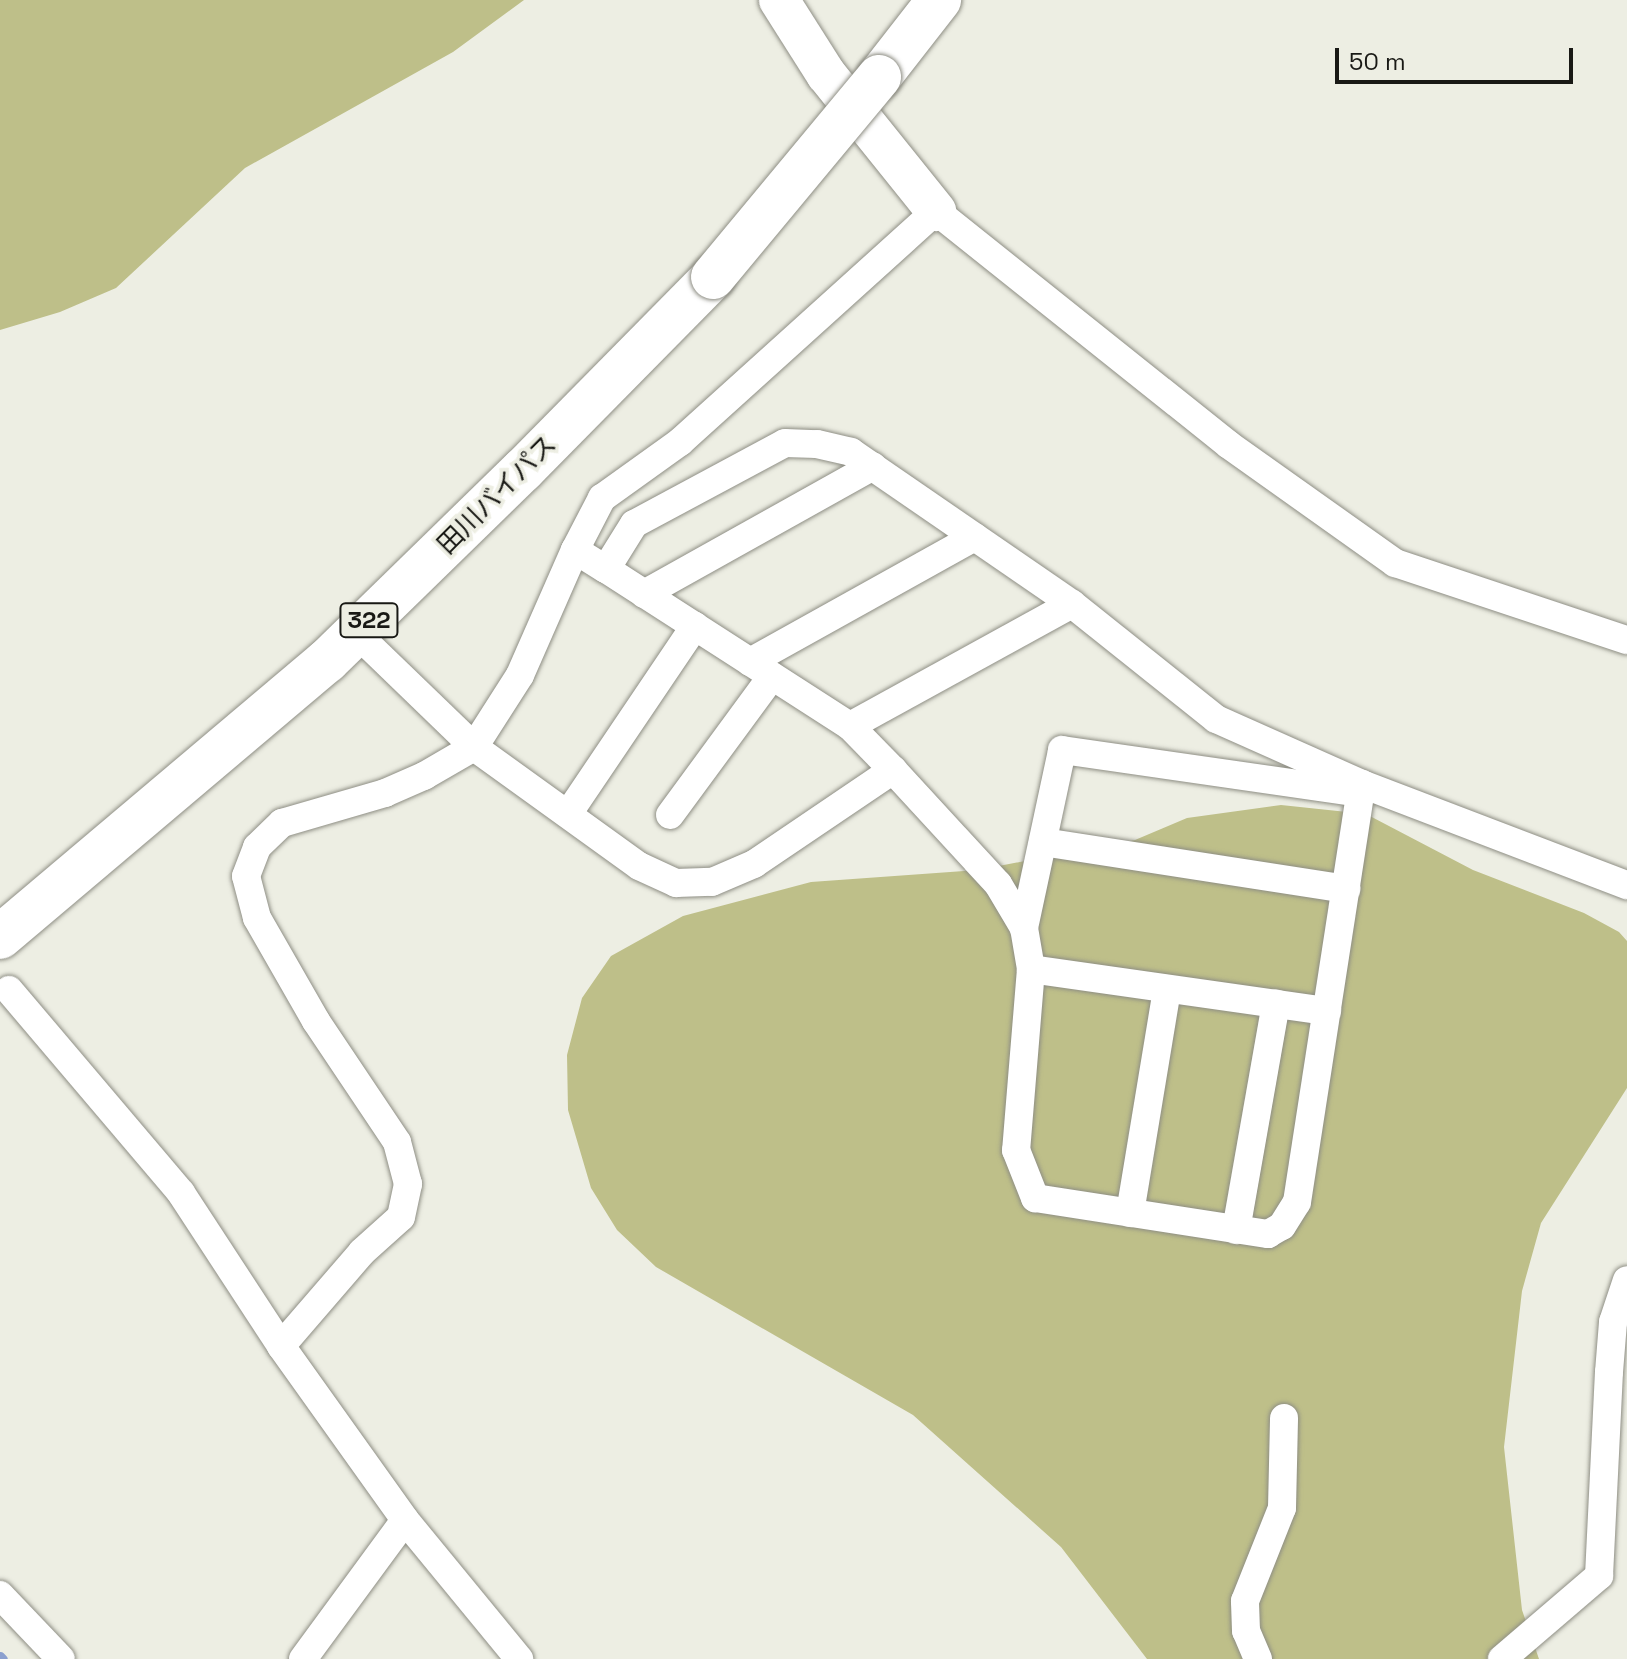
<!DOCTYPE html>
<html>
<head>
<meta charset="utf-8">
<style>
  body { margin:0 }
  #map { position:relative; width:1627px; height:1659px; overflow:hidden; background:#edeee3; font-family:"Space Grotesk","Noto Sans JP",sans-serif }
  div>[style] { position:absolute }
  .forest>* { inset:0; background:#bebf89 }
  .stream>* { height:9px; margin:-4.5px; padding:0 4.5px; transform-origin:4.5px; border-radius:4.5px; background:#8ca0cf }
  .roads { filter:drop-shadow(0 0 2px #8e8e84) drop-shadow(0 0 2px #8e8e84) }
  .street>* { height:28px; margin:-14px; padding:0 14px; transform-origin:14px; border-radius:14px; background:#fff }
  .secondary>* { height:40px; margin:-20px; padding:0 20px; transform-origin:20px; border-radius:20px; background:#fff }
  .highway>* { height:44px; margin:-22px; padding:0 22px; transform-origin:22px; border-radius:22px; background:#fff }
  .bridges { filter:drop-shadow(0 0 2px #8e8e84) drop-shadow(0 0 2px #8e8e84) }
  .highway-bridge>* { height:44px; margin:-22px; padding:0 22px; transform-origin:22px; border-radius:22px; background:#fff }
  span { translate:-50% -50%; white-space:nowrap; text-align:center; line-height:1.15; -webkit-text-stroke:7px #edeee3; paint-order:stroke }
  .shield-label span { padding:2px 6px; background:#edeee3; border:2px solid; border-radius:6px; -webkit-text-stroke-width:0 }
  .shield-label { font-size:24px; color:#191915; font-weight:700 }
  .street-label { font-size:26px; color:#191915 }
  .scale { position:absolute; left:1335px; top:48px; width:238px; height:36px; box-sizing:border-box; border:4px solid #191915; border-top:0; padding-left:10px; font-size:24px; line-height:28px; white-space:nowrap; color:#191915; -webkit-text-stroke:6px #edeee3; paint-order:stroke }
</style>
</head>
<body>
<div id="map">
  <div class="forest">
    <div style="clip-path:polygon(0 0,524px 0,453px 52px,245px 168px,116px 288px,60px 312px,0 330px)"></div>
    <div style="clip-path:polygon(1281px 805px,1366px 814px,1473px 870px,1584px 913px,1619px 932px,1627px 941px,1627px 1088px,1541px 1223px,1522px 1291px,1504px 1447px,1522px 1610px,1539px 1659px,1147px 1659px,1061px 1547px,913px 1415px,656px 1267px,617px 1230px,591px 1188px,568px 1110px,567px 1055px,582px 998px,611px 956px,683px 916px,811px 882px,978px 870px,1135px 840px,1187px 818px)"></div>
  </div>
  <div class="stream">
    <div style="left:0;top:1656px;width:4px;rotate:45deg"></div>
  </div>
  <div class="roads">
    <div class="street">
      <div style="left:575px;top:550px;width:36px;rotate:32deg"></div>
      <div style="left:606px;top:569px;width:53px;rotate:-58.1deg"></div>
      <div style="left:634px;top:524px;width:171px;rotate:-28.2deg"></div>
      <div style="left:785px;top:443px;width:32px;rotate:2deg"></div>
      <div style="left:817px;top:444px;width:35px;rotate:13deg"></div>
      <div style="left:851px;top:452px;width:268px;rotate:34.5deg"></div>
      <div style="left:1072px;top:604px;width:184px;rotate:38.6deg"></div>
      <div style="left:1216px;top:719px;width:160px;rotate:24deg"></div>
      <div style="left:606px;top:569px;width:290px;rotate:32.8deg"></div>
      <div style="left:850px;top:726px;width:62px;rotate:45.7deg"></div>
      <div style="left:644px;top:594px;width:262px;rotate:-29.2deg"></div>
      <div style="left:356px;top:633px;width:164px;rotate:44deg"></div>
      <div style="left:474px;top:747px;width:203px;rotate:35.8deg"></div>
      <div style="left:639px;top:866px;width:41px;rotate:24.7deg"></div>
      <div style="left:676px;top:883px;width:36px;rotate:-2deg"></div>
      <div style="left:712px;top:882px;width:46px;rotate:-23.2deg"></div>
      <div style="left:754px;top:864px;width:168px;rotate:-34.1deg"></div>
      <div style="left:893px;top:770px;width:155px;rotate:47.4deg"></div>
      <div style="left:998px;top:884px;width:51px;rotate:59.4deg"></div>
      <div style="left:1024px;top:928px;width:42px;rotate:80.3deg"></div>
      <div style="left:1031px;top:969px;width:182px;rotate:94.7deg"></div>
      <div style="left:1016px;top:1150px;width:52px;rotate:68.4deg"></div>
      <div style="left:1035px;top:1198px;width:236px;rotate:8.8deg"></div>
      <div style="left:1268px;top:1234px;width:16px;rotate:-30deg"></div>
      <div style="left:1282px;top:1226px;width:28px;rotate:-58deg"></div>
      <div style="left:1297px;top:1202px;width:423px;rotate:-81.2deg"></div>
      <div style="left:1362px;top:784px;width:284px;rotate:20.9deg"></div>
      <div style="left:750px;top:662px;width:257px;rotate:-29.1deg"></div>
      <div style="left:850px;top:726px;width:253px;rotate:-28.8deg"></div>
      <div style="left:568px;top:814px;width:227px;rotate:-56deg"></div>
      <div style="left:670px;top:815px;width:172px;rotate:-53.7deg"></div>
      <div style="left:1043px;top:842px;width:307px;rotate:8.8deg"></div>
      <div style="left:1024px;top:928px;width:182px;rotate:-77.9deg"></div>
      <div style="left:1062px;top:750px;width:301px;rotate:8.2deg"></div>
      <div style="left:1031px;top:969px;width:299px;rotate:8.1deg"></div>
      <div style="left:9px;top:990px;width:266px;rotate:49.7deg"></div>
      <div style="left:181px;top:1193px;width:183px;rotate:56.8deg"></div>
      <div style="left:281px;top:1346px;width:214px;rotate:54.5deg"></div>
      <div style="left:405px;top:1520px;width:180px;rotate:50.6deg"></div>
      <div style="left:1130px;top:1213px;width:227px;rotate:-80.6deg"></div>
      <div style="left:1236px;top:1230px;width:230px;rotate:-80deg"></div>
      <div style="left:281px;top:1346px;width:124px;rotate:-49.2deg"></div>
      <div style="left:362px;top:1252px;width:52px;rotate:-41.9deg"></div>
      <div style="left:401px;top:1217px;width:34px;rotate:-78deg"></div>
      <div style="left:408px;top:1184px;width:43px;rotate:-104.7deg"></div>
      <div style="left:397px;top:1142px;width:146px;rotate:-123.8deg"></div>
      <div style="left:316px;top:1021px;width:119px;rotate:-119.8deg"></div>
      <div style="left:257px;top:918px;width:43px;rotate:-104.7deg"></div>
      <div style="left:246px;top:876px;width:31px;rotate:-69deg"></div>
      <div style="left:257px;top:847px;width:35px;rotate:-44deg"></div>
      <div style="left:282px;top:823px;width:107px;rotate:-16.2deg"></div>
      <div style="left:385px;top:793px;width:43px;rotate:-23.6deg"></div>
      <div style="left:424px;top:776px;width:58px;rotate:-30.1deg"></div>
      <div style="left:474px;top:747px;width:85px;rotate:-57.4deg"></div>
      <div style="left:520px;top:675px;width:137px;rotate:-66.3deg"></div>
      <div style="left:575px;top:550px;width:59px;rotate:-62.6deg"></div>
      <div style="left:602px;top:498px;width:96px;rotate:-35.7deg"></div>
      <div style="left:680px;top:442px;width:345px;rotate:-42.1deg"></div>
      <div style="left:936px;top:211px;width:375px;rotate:38.6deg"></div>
      <div style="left:1229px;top:445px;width:204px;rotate:35.4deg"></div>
      <div style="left:1395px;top:563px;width:244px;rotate:18.4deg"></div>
      <div style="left:0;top:1595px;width:88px;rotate:46.4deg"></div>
      <div style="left:303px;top:1659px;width:172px;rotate:-53.7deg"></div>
      <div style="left:1258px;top:1659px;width:30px;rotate:-113deg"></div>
      <div style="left:1246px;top:1631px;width:30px;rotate:-92deg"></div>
      <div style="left:1245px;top:1601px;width:100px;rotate:-68.3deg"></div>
      <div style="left:1282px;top:1508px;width:90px;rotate:-88.7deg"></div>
      <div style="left:1502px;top:1659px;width:128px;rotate:-40.6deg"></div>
      <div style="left:1599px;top:1576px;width:204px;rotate:-87.2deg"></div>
      <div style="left:1609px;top:1372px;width:50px;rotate:-85.4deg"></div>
      <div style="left:1613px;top:1322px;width:44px;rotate:-71.6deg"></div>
    </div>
    <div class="secondary">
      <div style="left:779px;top:0;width:88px;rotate:57.6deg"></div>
      <div style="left:826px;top:74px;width:176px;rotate:51.2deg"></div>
    </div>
    <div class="highway">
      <div style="left:879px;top:77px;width:98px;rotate:-52.1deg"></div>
      <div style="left:0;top:937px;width:428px;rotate:-40.2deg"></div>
      <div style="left:327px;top:661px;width:274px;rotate:-44.3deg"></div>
      <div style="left:523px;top:470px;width:271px;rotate:-45.4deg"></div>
    </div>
  </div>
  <div class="bridges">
    <div class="highway-bridge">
      <div style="left:713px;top:277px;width:260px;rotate:-50.3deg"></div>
    </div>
  </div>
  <div class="shield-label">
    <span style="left:369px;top:620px">322</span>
  </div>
  <div class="street-label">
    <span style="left:497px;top:495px;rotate:-45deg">田川バイパス</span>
  </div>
  <div class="scale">50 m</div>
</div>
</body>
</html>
